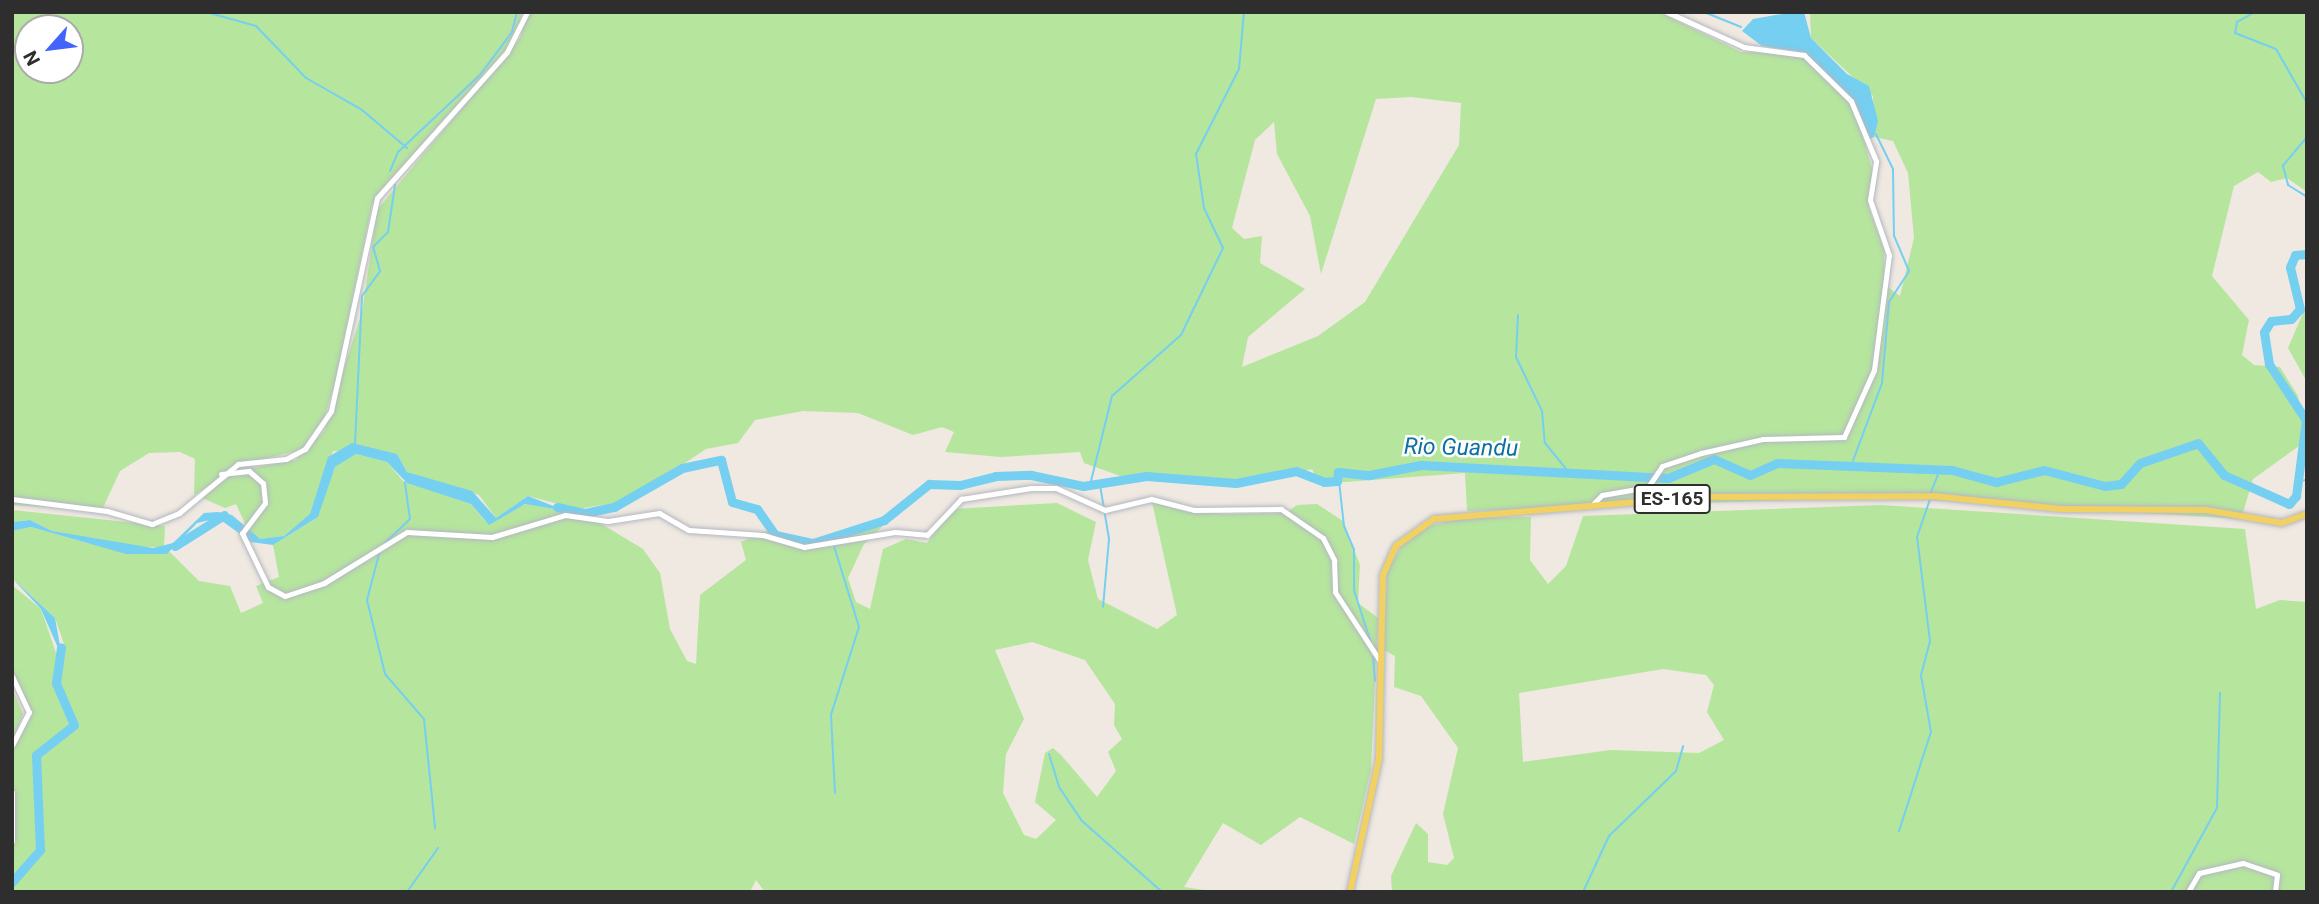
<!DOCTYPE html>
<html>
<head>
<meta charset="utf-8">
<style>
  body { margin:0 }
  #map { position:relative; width:2319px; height:904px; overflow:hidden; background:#efe9e1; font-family:Roboto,sans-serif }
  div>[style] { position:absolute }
  .green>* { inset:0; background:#b6e59e }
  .water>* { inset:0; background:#75cff0 }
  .stream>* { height:2px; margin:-1px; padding:0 1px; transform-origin:1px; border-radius:1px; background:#75cff0 }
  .river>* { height:9px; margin:-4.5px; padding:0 4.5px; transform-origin:4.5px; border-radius:4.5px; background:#75cff0 }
  .roads { filter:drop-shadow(0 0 2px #b4b7c1) drop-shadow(0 0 2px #b4b7c1) }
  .minor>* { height:5px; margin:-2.5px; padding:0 2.5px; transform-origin:2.5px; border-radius:2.5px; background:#fff }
  .major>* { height:6px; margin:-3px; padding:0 3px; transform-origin:3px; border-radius:3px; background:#f2d163 }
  span { translate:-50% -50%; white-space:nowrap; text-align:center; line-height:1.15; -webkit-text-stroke:5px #fff; paint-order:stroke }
  .shield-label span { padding:2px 5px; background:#fff; border:2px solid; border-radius:5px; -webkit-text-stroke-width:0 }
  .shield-label { font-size:19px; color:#2e2e2e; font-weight:700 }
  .water-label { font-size:23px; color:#0d6fa3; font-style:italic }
  .frame { position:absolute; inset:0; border:14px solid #2e2e2e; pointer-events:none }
  .north { position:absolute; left:14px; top:14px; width:70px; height:70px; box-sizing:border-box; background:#fff; border:2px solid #ababab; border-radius:50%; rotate:242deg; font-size:19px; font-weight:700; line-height:28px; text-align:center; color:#2e2e2e }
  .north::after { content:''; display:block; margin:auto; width:24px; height:32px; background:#4264fb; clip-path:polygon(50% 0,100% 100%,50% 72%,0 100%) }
</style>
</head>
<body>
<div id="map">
  <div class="green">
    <div style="clip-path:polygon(evenodd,12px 12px,522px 12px,518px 33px,488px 73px,372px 205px,336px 379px,325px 416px,301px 450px,243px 464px,194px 495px,195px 459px,180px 452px,149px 453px,120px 471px,102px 510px,12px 505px,12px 12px,28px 28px,70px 28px,70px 70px,28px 70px,28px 28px)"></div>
    <div style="clip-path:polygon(evenodd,527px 12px,1659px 12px,1741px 52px,1805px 53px,1853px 101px,1873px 172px,1869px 208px,1884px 249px,1885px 285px,1900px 296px,1914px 238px,1908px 173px,1893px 141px,1874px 137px,1873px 96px,1811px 38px,1810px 12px,2307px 12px,2307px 192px,2287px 178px,2271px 182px,2258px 172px,2234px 186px,2212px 276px,2249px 320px,2242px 355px,2254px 365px,2280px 367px,2298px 396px,2306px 441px,2253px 479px,2241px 519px,1881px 497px,1467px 511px,1465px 473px,1319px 484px,1312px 469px,1268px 480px,1126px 478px,1084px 463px,1080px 452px,1000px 457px,945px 452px,954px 432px,942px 427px,913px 435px,858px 413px,803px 411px,755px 420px,738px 443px,706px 449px,628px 501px,577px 509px,528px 496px,496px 518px,479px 495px,407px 472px,397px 454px,333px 451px,310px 515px,284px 536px,260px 539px,249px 532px,236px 504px,225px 508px,200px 497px,239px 470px,296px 460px,324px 431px,362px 312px,377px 210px,520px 38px,527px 12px,1411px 97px,1461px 103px,1459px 145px,1365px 302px,1318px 336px,1242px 367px,1248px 337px,1305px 289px,1260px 263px,1262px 236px,1244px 239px,1232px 228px,1255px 140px,1274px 122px,1277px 154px,1310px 216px,1321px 274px,1376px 99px,1411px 97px)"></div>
    <div style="clip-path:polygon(2307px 304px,2307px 382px,2288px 348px)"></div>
    <div style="clip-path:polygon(evenodd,356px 454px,387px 462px,403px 481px,471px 504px,486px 522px,526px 504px,566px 511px,590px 517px,643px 549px,660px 573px,670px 629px,687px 661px,696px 664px,700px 595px,746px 560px,741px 542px,765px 531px,813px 541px,895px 514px,864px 544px,848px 578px,856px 602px,870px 609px,883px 549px,906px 539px,927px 543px,952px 509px,1057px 503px,1096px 522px,1088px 560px,1098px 599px,1157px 629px,1177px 615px,1152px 502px,1223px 514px,1286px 513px,1297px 505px,1317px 504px,1343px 521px,1360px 565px,1358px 603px,1378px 618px,1371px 770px,1354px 844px,1300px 817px,1261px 845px,1223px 823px,1184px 887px,1218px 892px,765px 892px,756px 880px,750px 892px,12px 892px,12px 753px,28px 715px,12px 679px,12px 585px,41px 609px,56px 653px,64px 644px,55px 618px,12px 578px,12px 531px,31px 527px,91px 544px,170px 552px,199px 581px,230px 586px,241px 613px,263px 603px,256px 586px,279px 577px,273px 545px,315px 519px,335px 467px,356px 454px,1032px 642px,1085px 660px,1115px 704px,1114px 725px,1122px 739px,1108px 752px,1116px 771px,1097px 797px,1061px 755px,1053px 748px,1045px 753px,1035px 802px,1056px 820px,1036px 839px,1024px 835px,1003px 793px,1006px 754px,1024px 719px,995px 650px,1032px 642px)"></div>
    <div style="clip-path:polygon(evenodd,1881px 505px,2245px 529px,2256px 609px,2280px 600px,2307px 602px,2307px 892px,1392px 892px,1391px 876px,1416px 823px,1428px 834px,1428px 862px,1447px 865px,1454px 858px,1443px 814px,1458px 748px,1421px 696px,1394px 687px,1395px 656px,1384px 650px,1387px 571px,1403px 544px,1423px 528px,1459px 518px,1531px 517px,1530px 560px,1548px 584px,1566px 566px,1583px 516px,1881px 505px,1663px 669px,1706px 675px,1714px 685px,1707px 712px,1724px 740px,1699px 753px,1611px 750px,1523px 762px,1519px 693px,1663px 669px)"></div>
    <div style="clip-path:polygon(12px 510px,165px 526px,164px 547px,133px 547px,52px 531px,30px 520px,12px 522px)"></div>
    <div style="clip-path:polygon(12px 688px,23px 714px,12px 742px)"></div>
  </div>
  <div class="water">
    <div style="clip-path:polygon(1793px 12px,1804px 12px,1811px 38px,1847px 74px,1869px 86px,1878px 121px,1874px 137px,1867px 140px,1853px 101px,1805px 53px,1762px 46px,1742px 31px,1753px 19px)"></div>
    <div style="clip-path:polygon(352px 443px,397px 454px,407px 472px,472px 491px,496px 518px,528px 496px,566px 511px,525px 504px,489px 525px,471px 504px,407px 483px,387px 462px,356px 454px,335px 467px,318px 517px,273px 545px,251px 542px,218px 518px,197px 523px,167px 554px,126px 554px,31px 527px,12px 531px,12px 522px,30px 520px,52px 531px,153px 548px,173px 543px,204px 513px,218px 512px,232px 515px,260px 539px,284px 536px,310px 514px,328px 457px)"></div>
    <div style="clip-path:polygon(12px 578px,55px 618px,62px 657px,41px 609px)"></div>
  </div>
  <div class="stream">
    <div style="left:206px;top:12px;width:52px;rotate:15.6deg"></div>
    <div style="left:256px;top:26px;width:72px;rotate:46.1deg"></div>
    <div style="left:306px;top:78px;width:64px;rotate:29.7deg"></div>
    <div style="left:362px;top:110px;width:59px;rotate:40.2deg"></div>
    <div style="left:1704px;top:12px;width:40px;rotate:22deg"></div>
    <div style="left:2255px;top:12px;width:21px;rotate:151deg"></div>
    <div style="left:2237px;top:22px;width:11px;rotate:100deg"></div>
    <div style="left:2235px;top:33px;width:44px;rotate:21.3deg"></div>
    <div style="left:2276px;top:49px;width:62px;rotate:60.1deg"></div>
    <div style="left:2307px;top:137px;width:38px;rotate:130deg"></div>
    <div style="left:2283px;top:166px;width:20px;rotate:75deg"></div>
    <div style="left:2288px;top:185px;width:22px;rotate:32deg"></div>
    <div style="left:390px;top:171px;width:21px;rotate:-67deg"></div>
    <div style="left:398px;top:152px;width:112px;rotate:-43.2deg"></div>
    <div style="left:480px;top:75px;width:54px;rotate:-53.3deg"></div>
    <div style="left:512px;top:32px;width:21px;rotate:-76deg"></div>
    <div style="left:1518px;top:315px;width:42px;rotate:92.7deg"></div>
    <div style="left:1516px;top:357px;width:60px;rotate:64.3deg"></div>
    <div style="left:1542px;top:411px;width:32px;rotate:85deg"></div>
    <div style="left:1545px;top:443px;width:36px;rotate:51deg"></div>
    <div style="left:355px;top:444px;width:148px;rotate:-87.3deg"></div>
    <div style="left:362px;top:296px;width:31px;rotate:-54deg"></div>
    <div style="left:380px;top:271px;width:25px;rotate:-106deg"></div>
    <div style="left:373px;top:247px;width:21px;rotate:-45deg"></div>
    <div style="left:388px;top:232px;width:48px;rotate:-81.5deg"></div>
    <div style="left:1851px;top:466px;width:89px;rotate:-69.5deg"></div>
    <div style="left:1882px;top:383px;width:81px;rotate:-85.1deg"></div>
    <div style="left:1889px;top:302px;width:37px;rotate:-57deg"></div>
    <div style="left:1909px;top:271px;width:38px;rotate:-113deg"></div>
    <div style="left:1894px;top:236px;width:67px;rotate:-90.9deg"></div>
    <div style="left:1893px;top:169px;width:39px;rotate:-116deg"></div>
    <div style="left:1338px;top:472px;width:54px;rotate:83.7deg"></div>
    <div style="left:1344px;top:526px;width:26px;rotate:67deg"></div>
    <div style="left:1354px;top:550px;width:40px;rotate:90deg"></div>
    <div style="left:1354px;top:590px;width:52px;rotate:72.3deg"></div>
    <div style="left:2298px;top:481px;width:9px;rotate:-6deg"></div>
    <div style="left:1090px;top:485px;width:92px;rotate:-76.1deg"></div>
    <div style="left:1112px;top:396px;width:92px;rotate:-41.5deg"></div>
    <div style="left:1181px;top:335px;width:97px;rotate:-64.2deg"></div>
    <div style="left:1223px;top:248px;width:44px;rotate:-115.4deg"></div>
    <div style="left:1204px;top:208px;width:55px;rotate:-98.4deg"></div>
    <div style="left:1196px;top:154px;width:95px;rotate:-63.2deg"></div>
    <div style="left:1239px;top:69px;width:57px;rotate:-85deg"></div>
    <div style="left:1100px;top:485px;width:55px;rotate:80.5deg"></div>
    <div style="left:1109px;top:539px;width:68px;rotate:95deg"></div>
    <div style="left:1931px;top:492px;width:24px;rotate:-68deg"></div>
    <div style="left:384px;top:544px;width:36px;rotate:-44deg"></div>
    <div style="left:410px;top:519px;width:37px;rotate:-98deg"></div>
    <div style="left:834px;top:546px;width:85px;rotate:72.8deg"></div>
    <div style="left:859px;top:627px;width:92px;rotate:107.7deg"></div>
    <div style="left:831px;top:715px;width:78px;rotate:87.1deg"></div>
    <div style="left:379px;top:554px;width:48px;rotate:104.6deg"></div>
    <div style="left:367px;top:600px;width:76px;rotate:76.3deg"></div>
    <div style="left:385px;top:674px;width:60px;rotate:49.1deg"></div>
    <div style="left:424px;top:719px;width:110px;rotate:84.2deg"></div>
    <div style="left:1373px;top:657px;width:24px;rotate:85deg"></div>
    <div style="left:1049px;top:754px;width:34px;rotate:73deg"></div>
    <div style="left:1059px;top:787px;width:40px;rotate:56deg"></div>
    <div style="left:1081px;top:820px;width:108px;rotate:41.6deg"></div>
    <div style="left:1899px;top:831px;width:104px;rotate:-72.1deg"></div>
    <div style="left:1931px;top:732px;width:58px;rotate:-100deg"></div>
    <div style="left:1921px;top:675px;width:35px;rotate:-75deg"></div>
    <div style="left:1930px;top:641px;width:105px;rotate:-97.1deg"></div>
    <div style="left:1917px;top:537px;width:39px;rotate:-71deg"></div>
    <div style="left:407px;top:892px;width:54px;rotate:-54.8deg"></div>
    <div style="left:1583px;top:892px;width:62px;rotate:-65.1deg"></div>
    <div style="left:1609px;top:836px;width:93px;rotate:-44.1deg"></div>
    <div style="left:1676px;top:771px;width:26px;rotate:-74deg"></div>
    <div style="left:2171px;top:892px;width:96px;rotate:-61.3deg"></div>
    <div style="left:2217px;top:808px;width:115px;rotate:-88.5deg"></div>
  </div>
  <div class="river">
    <div style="left:557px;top:507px;width:29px;rotate:12deg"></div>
    <div style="left:585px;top:513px;width:30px;rotate:-12deg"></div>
    <div style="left:614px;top:507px;width:78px;rotate:-29.8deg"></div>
    <div style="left:682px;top:468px;width:40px;rotate:-12deg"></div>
    <div style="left:721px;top:460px;width:43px;rotate:75.3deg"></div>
    <div style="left:732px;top:502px;width:26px;rotate:16deg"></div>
    <div style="left:757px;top:509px;width:32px;rotate:55deg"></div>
    <div style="left:775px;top:535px;width:39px;rotate:12deg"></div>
    <div style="left:813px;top:543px;width:75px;rotate:-17.9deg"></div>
    <div style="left:884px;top:520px;width:58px;rotate:-38.7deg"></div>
    <div style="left:929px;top:484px;width:31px;rotate:2deg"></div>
    <div style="left:960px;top:485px;width:36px;rotate:-14deg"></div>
    <div style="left:995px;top:476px;width:36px;rotate:-2deg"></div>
    <div style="left:1031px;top:475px;width:53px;rotate:11.9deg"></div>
    <div style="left:1083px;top:486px;width:64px;rotate:-9deg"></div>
    <div style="left:1146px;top:476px;width:90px;rotate:4.4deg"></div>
    <div style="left:1236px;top:483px;width:61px;rotate:-11.3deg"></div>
    <div style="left:1296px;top:471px;width:30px;rotate:21deg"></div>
    <div style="left:1324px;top:482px;width:13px;rotate:-4deg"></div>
    <div style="left:1337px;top:481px;width:9px;rotate:-84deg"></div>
    <div style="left:1338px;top:472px;width:31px;rotate:6deg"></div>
    <div style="left:1369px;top:475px;width:53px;rotate:-10.9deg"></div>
    <div style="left:1421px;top:465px;width:247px;rotate:3deg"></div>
    <div style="left:1668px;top:478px;width:50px;rotate:-22.4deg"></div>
    <div style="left:1714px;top:459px;width:39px;rotate:24deg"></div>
    <div style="left:1750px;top:475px;width:30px;rotate:-24deg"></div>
    <div style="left:1777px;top:463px;width:175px;rotate:2.3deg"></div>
    <div style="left:1952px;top:470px;width:46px;rotate:15.3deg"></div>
    <div style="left:1996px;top:482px;width:49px;rotate:-14deg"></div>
    <div style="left:2044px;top:470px;width:63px;rotate:14.7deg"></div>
    <div style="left:2105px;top:486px;width:16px;rotate:-7deg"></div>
    <div style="left:2121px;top:484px;width:28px;rotate:-48deg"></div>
    <div style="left:2140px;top:463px;width:61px;rotate:-19deg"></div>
    <div style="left:2198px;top:443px;width:41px;rotate:50.9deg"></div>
    <div style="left:2224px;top:475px;width:71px;rotate:24deg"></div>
    <div style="left:2289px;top:504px;width:11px;rotate:-49deg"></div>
    <div style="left:2296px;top:496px;width:77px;rotate:-82.5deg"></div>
    <div style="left:2306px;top:420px;width:67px;rotate:-123.5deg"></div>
    <div style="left:2269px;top:364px;width:32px;rotate:-99deg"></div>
    <div style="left:2264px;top:332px;width:13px;rotate:-58deg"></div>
    <div style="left:2271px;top:321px;width:20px;rotate:-6deg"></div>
    <div style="left:2291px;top:319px;width:13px;rotate:-48deg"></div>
    <div style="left:2300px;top:309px;width:43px;rotate:-103.4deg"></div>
    <div style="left:2290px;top:267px;width:13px;rotate:-67deg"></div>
    <div style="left:2295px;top:255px;width:12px;rotate:-5deg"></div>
    <div style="left:175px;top:546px;width:58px;rotate:-32.3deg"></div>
    <div style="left:12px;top:882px;width:43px;rotate:-48.8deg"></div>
    <div style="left:40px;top:850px;width:95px;rotate:-92.4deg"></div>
    <div style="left:36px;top:755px;width:48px;rotate:-38.3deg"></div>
    <div style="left:74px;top:725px;width:46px;rotate:-113.2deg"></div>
    <div style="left:56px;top:683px;width:36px;rotate:-82deg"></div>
  </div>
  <div class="roads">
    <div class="minor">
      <div style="left:221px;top:474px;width:28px;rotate:-6deg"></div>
      <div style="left:249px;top:471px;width:18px;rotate:41deg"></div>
      <div style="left:263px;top:483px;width:20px;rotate:84deg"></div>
      <div style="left:265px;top:503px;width:38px;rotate:127deg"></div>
      <div style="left:242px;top:533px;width:60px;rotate:64.3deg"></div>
      <div style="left:268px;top:587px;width:19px;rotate:28deg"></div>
      <div style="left:285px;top:596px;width:41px;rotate:-18.4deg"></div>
      <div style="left:324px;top:583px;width:97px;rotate:-31.6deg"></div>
      <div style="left:407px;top:532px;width:85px;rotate:3.4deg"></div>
      <div style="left:492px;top:537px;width:76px;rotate:-16.8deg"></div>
      <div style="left:565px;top:515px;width:43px;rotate:7.9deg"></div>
      <div style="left:608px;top:521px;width:52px;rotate:-8.9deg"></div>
      <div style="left:659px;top:513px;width:34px;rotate:30deg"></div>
      <div style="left:689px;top:530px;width:74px;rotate:3.9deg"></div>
      <div style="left:763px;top:535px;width:43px;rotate:16.3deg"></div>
      <div style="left:804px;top:547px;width:92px;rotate:-9.4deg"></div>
      <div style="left:895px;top:532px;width:32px;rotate:5deg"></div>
      <div style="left:927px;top:535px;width:50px;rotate:-46.6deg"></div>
      <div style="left:961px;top:499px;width:71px;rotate:-8.9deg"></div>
      <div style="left:1031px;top:488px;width:25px"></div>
      <div style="left:1056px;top:488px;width:54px;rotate:24.2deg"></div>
      <div style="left:1105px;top:510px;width:47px;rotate:-13.4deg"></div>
      <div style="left:1151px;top:499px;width:44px;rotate:14.3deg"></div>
      <div style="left:1194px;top:510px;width:87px;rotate:-0.7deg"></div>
      <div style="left:1281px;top:509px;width:51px;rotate:34.6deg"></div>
      <div style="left:1323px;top:538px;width:25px;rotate:63deg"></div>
      <div style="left:1334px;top:560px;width:32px;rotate:88deg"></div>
      <div style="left:1335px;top:592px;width:82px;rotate:56.9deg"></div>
      <div style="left:12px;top:499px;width:96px;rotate:7.2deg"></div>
      <div style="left:107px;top:511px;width:47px;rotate:16.1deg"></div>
      <div style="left:152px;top:524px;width:29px;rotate:-22deg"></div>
      <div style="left:179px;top:513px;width:77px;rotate:-39.7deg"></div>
      <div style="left:238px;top:464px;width:48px;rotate:-5.9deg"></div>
      <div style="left:286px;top:459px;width:21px;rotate:-28deg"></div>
      <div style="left:305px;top:449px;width:46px;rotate:-55.6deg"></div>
      <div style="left:331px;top:411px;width:218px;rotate:-77.8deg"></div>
      <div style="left:377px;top:198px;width:195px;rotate:-48.3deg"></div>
      <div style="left:507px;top:52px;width:45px;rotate:-63.4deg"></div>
      <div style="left:1592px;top:505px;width:14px;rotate:-45deg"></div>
      <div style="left:1602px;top:495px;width:47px;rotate:-9.9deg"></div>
      <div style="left:1648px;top:487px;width:25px;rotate:-56deg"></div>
      <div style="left:1662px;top:466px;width:41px;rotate:-18.4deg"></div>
      <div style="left:1701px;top:453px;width:64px;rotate:-12.7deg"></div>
      <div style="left:1763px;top:439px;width:81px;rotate:-1.4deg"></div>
      <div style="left:1844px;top:437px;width:73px;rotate:-65.9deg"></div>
      <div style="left:1874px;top:370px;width:116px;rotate:-82.6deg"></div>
      <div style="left:1889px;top:255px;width:58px;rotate:-109.1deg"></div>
      <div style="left:1870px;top:200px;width:39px;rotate:-81deg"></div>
      <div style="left:1876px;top:161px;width:65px;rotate:-112.6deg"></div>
      <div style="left:1851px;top:101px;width:66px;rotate:-135.6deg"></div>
      <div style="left:1804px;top:55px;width:61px;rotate:-172.4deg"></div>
      <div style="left:1744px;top:47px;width:85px;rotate:-155.6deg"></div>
      <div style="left:12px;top:676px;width:40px;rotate:65deg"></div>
      <div style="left:29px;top:712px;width:37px;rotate:117deg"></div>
      <div style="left:12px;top:792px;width:49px;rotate:90deg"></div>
      <div style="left:2188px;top:892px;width:22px;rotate:-60deg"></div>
      <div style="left:2199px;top:873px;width:45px;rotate:-12.8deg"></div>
      <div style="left:2243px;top:863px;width:36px;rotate:19deg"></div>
      <div style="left:2277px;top:875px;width:17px;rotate:97deg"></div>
    </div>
    <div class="major">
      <div style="left:1350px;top:892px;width:136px;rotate:-77.7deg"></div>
      <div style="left:1379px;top:759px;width:184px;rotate:-88.8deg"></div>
      <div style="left:1383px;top:575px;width:32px;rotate:-66deg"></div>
      <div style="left:1396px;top:546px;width:47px;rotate:-35.4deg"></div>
      <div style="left:1434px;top:519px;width:261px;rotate:-4.8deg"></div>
      <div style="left:1694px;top:497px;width:239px;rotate:-0.2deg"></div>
      <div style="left:1933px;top:496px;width:129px;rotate:5.8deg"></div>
      <div style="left:2061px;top:509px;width:145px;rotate:0.4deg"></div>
      <div style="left:2206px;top:510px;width:77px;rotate:9.7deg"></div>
      <div style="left:2282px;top:523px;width:27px;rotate:-20deg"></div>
    </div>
  </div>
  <div class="shield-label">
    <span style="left:1672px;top:499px">ES-165</span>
  </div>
  <div class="water-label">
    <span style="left:1461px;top:448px;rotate:1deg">Rio Guandu</span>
  </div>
  <div class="frame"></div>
  <div class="north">N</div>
</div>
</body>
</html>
